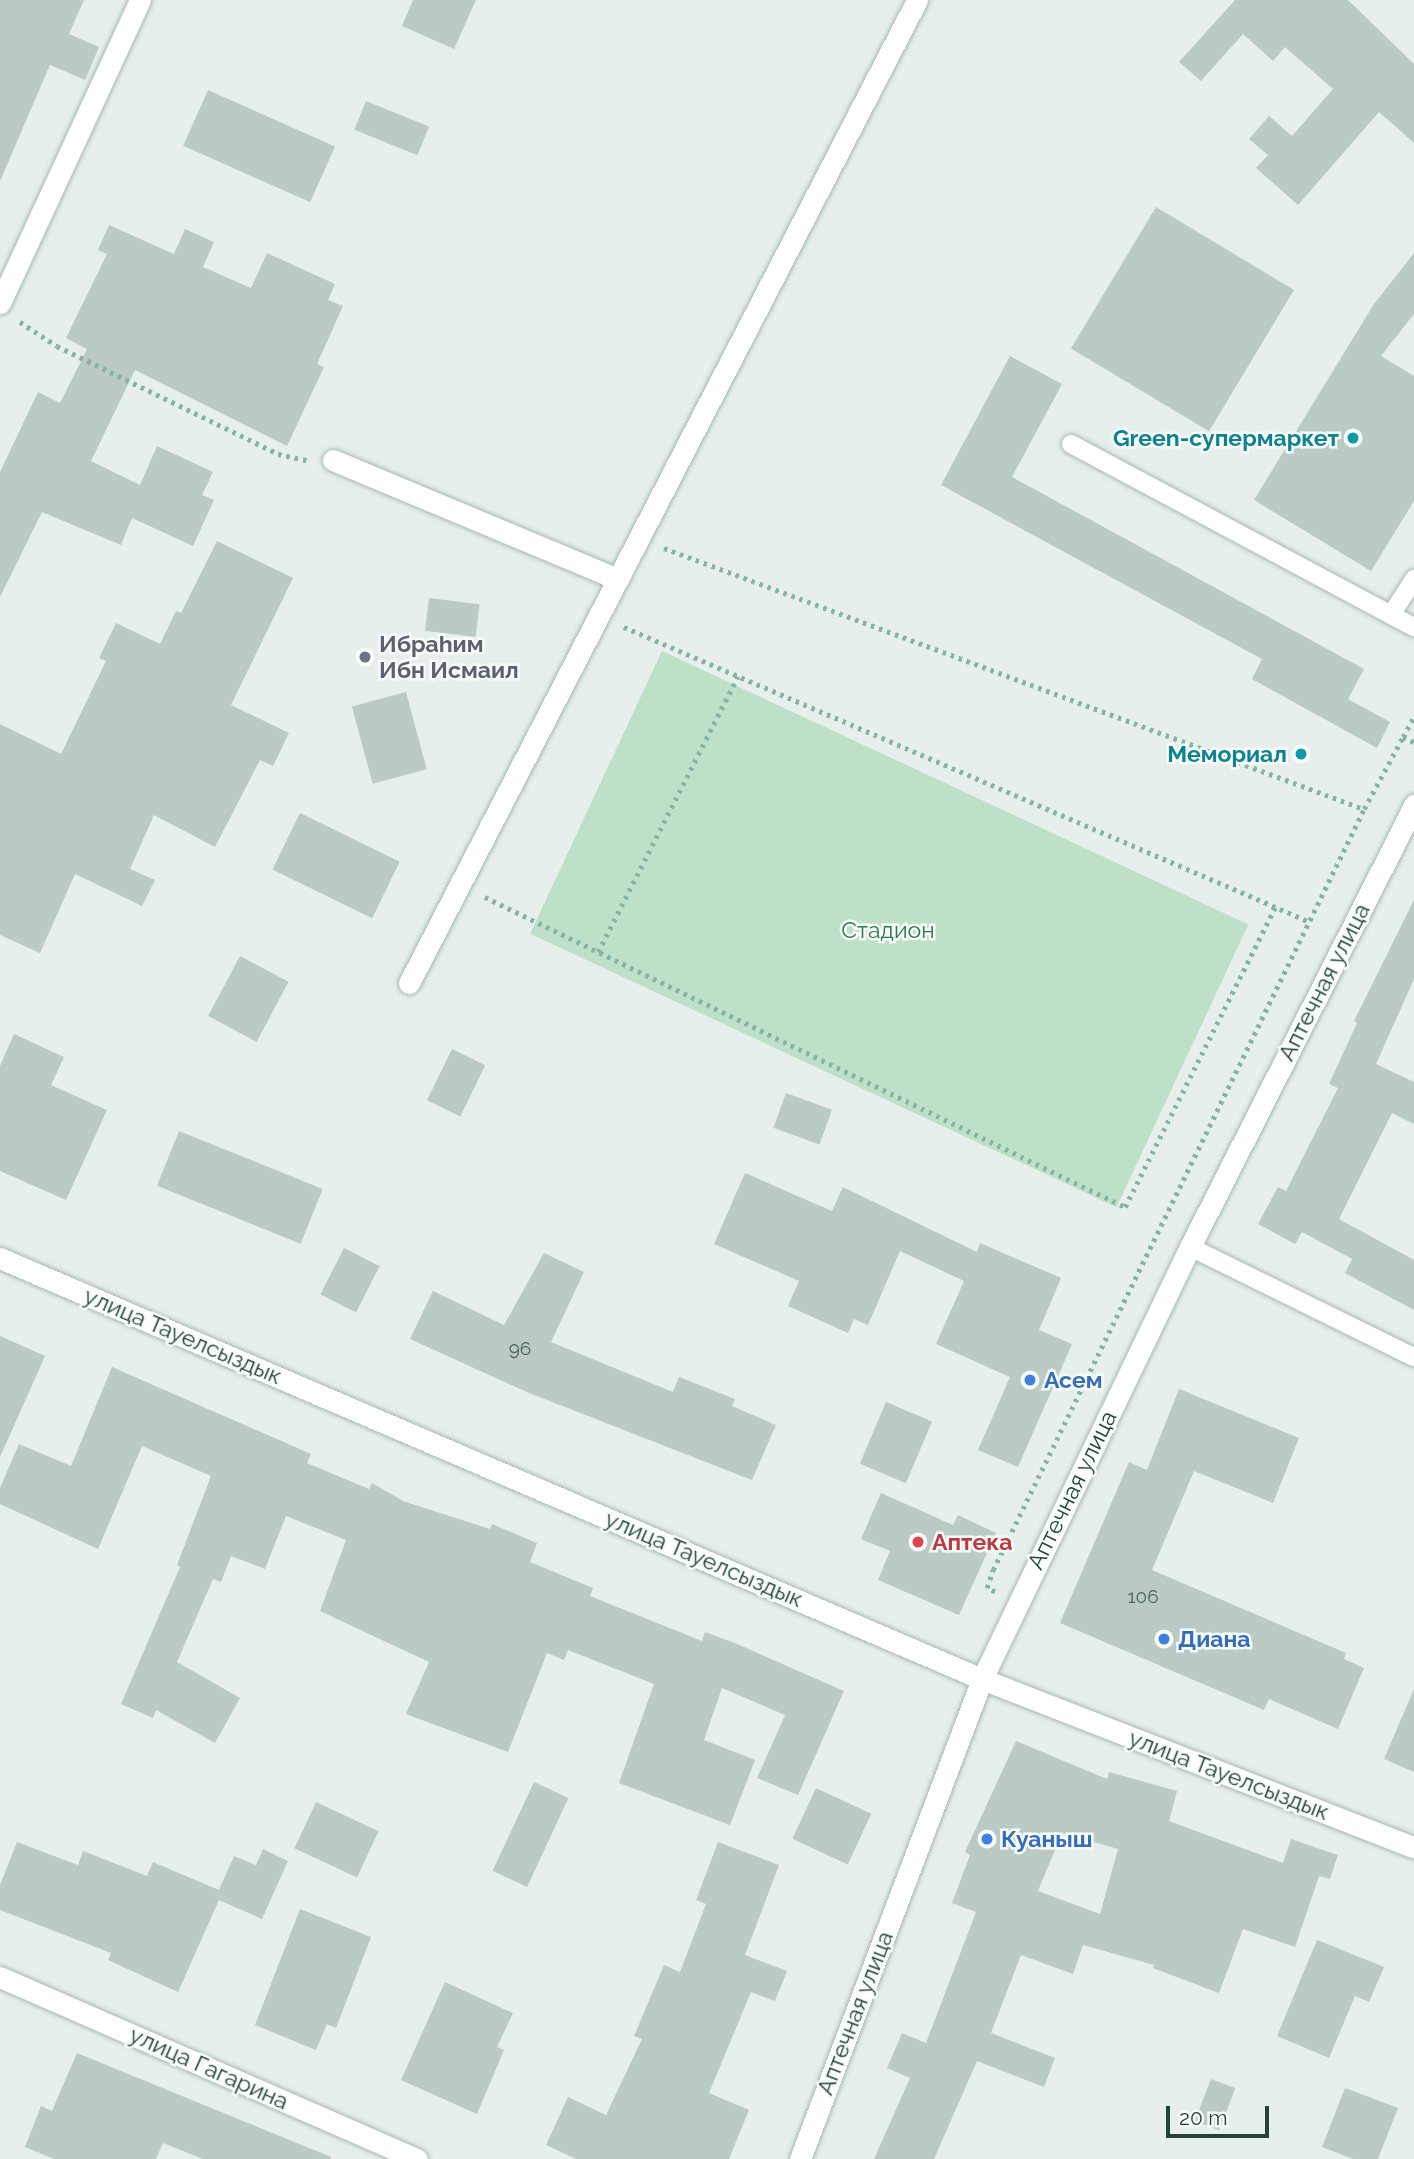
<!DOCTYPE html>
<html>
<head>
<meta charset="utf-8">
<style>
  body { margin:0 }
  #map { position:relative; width:1414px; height:2159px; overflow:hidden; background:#e6efeb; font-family:Raleway,sans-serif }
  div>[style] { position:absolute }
  .green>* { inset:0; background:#bfe0c8; transform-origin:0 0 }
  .building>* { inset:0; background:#bbcac4; transform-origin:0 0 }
  .path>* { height:4.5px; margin-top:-2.25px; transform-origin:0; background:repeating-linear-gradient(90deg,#86b3a5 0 3.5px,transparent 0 8.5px) }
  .roads { filter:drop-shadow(0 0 2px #a8b8b2) drop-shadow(0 0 2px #a8b8b2) }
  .service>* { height:18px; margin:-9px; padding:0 9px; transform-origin:9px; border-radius:9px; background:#fff }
  .minor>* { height:21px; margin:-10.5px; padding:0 10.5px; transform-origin:10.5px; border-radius:10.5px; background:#fff }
  .secondary>* { height:21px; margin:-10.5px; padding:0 10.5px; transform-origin:10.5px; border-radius:10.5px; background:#fff }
  .dots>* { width:19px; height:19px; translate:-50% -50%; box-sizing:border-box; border:4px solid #f7fbf9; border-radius:50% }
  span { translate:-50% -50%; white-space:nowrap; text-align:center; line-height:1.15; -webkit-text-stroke:5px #f7fbf9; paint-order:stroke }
  .number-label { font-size:19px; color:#4a645c }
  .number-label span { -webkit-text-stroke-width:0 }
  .culture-label { font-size:23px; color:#0d838f; font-weight:700 }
  .right { translate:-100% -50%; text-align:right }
  .worship-label { font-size:23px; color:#5b616d; font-weight:700 }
  .left { translate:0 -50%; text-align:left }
  .park-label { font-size:23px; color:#2d7a4b }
  .street-label { font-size:23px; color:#24423a }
  .shop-label { font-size:23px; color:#366cbe; font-weight:700 }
  .health-label { font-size:23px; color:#be3a42; font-weight:700 }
  .scale { position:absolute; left:1166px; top:2106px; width:103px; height:32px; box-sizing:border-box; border:4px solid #24423a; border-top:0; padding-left:9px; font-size:21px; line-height:24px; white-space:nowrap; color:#24423a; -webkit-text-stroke:5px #f7fbf9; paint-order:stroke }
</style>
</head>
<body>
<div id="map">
  <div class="green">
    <div style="left:662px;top:651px;width:647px;height:312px;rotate:25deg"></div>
  </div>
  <div class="building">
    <div style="clip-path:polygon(0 0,84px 0,69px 34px,99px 47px,85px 80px,50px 65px,0 181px)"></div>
    <div style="clip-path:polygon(413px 0,476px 0,454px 49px,402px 26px)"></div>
    <div style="clip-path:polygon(1235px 0,1348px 0,1414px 64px,1414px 143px,1379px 112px,1298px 205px,1256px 168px,1268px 155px,1249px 139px,1269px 116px,1292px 136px,1333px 89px,1285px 47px,1273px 61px,1243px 34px,1201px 81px,1179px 62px)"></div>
    <div style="left:208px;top:90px;width:139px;height:61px;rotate:24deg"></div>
    <div style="left:366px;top:101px;width:68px;height:31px;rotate:22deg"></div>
    <div style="left:1156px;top:207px;width:161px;height:165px;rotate:31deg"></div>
    <div style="clip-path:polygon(109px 225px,174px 254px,185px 229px,214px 242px,203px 267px,251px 288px,267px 253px,335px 284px,328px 300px,343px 306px,317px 364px,324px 367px,287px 446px,135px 370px,91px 461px,140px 485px,157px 446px,213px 472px,202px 495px,214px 500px,193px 546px,132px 518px,121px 545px,42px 512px,0 597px,0 472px,38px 392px,60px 403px,87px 349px,66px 338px,107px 254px,98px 250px)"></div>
    <div style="clip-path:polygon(1414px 253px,1414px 314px,1381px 356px,1414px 376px,1414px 501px,1371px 571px,1254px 500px,1374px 304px)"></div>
    <div style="clip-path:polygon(1010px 356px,1062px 384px,1012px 477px,1364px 669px,1348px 699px,1390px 722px,1377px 748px,1252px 679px,1262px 659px,941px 485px)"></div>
    <div style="clip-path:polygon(217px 541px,293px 578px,231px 705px,289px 733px,273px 766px,260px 760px,215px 847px,154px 815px,130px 869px,155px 880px,142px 906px,75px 874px,40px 953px,0 935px,0 724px,61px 754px,106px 661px,99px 658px,116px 623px,160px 644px,176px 611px,181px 613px)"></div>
    <div style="left:429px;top:598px;width:51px;height:33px;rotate:7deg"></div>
    <div style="left:406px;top:692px;width:80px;height:56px;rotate:75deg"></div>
    <div style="left:300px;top:813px;width:111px;height:63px;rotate:26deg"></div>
    <div style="clip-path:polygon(1414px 900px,1414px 979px,1376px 1064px,1414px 1082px,1414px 1124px,1392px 1113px,1339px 1219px,1414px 1260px,1414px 1310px,1345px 1273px,1352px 1259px,1302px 1232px,1295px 1244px,1258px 1224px,1278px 1187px,1286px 1191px,1338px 1088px,1329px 1084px,1357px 1023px,1354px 1021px)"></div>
    <div style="left:240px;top:956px;width:55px;height:68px;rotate:28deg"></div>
    <div style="clip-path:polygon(14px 1034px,64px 1057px,51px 1085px,107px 1110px,66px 1200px,0 1171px,0 1066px)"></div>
    <div style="left:452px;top:1049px;width:37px;height:57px;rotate:26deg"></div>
    <div style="left:786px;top:1093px;width:49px;height:37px;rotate:20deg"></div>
    <div style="left:179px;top:1131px;width:155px;height:59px;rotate:22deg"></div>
    <div style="clip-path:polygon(745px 1173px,832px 1211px,843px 1187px,977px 1252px,980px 1243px,1061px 1278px,1039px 1330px,1072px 1344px,1018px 1467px,978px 1450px,1010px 1377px,936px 1344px,964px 1281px,900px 1251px,868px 1325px,854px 1319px,848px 1333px,788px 1306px,799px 1281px,714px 1244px)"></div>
    <div style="left:344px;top:1248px;width:40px;height:52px;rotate:27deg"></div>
    <div style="clip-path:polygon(544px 1253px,584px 1272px,551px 1342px,673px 1392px,679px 1377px,735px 1399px,732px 1406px,776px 1425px,752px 1480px,529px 1393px,410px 1339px,433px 1291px,504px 1325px)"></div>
    <div style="clip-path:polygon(0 1336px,45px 1356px,0 1457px)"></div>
    <div style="clip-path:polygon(112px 1367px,311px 1454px,307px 1463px,369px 1489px,372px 1483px,403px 1501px,490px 1529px,492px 1524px,537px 1543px,530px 1562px,593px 1588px,590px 1596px,702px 1641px,705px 1632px,737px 1644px,844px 1691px,798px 1795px,757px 1778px,785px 1715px,722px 1688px,704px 1740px,755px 1760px,730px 1825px,619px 1783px,654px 1684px,568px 1650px,564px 1660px,547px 1653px,508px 1752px,406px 1714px,429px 1662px,320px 1611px,346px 1540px,286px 1516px,265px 1569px,231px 1556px,221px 1582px,213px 1579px,177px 1662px,240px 1698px,215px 1743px,156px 1710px,153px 1718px,121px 1704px,180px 1567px,177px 1565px,211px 1476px,142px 1446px,98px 1549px,0 1504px,0 1488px,19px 1444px,71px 1466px)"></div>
    <div style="clip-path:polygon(1179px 1389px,1299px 1438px,1273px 1503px,1194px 1471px,1152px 1570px,1346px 1653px,1344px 1659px,1364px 1668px,1338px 1729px,1269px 1699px,1264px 1710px,1060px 1623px,1129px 1462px,1147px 1470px)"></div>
    <div style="left:886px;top:1402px;width:50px;height:67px;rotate:23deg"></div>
    <div style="clip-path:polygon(881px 1493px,953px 1525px,958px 1515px,996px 1533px,959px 1615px,878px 1580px,890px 1551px,861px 1539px)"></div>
    <div style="clip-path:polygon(1414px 1689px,1414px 1772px,1384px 1759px)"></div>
    <div style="clip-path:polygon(evenodd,1016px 1741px,1107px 1779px,1109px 1772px,1177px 1791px,1169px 1821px,1283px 1863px,1291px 1839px,1338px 1855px,1330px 1879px,1319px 1876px,1295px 1947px,1243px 1929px,1219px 1993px,1153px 1968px,1154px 1965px,1083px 1945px,1073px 1974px,1021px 1955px,991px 2033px,1055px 2058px,1044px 2087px,977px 2061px,934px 2159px,874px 2159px,910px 2078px,887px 2068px,902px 2033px,926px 2043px,976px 1912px,952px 1903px,970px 1855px,965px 1852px,1016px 1741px,1062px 1833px,1118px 1849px,1100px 1914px,1038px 1891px,1062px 1833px)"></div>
    <div style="left:534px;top:1782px;width:38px;height:98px;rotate:25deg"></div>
    <div style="left:816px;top:1788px;width:61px;height:56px;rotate:25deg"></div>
    <div style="left:316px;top:1802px;width:69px;height:51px;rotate:25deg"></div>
    <div style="clip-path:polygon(17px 1842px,78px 1865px,83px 1851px,147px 1876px,153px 1862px,219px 1890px,234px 1856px,256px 1865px,263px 1849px,288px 1861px,262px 1919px,219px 1900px,178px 1992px,108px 1960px,111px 1953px,0 1910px,0 1885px)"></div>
    <div style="clip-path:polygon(718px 1842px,779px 1865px,745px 1955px,787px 1971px,775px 2001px,751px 1992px,709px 2093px,749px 2110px,729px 2159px,576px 2159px,546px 2145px,568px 2097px,606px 2115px,642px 2039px,634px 2036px,664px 1965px,680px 1972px,706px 1904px,696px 1900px)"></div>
    <div style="clip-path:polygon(300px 1909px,371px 1937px,336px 2028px,327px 2024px,316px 2050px,255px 2025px)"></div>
    <div style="clip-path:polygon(1317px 1940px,1384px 1967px,1369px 2002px,1355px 1996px,1329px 2058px,1277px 2036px)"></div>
    <div style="clip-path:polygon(445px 1982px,513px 2013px,497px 2047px,504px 2050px,477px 2114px,401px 2080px)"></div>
    <div style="clip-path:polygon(77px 2053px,331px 2157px,331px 2159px,203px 2159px,163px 2143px,156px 2159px,54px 2159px,25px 2147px,41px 2106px,52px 2111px)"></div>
    <div style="left:1211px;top:2079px;width:26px;height:45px;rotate:21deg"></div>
    <div style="clip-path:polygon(1345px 2088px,1398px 2108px,1378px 2159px,1353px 2159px,1322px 2147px)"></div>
  </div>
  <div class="path">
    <div style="left:20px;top:322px;width:44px;rotate:33deg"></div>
    <div style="left:57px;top:346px;width:246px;rotate:26deg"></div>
    <div style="left:278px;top:454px;width:30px;rotate:12deg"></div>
    <div style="left:664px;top:548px;width:747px;rotate:20.45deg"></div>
    <div style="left:1364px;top:809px;width:82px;rotate:-61.6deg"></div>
    <div style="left:1403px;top:737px;width:12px;rotate:24deg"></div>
    <div style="left:624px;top:627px;width:745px;rotate:23.26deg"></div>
    <div style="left:1403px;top:737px;width:24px;rotate:-62deg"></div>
    <div style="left:485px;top:897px;width:711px;rotate:25.84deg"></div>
    <div style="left:1125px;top:1207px;width:335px;rotate:-63.4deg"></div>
    <div style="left:598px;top:952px;width:309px;rotate:-63.1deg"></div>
    <div style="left:995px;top:1592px;width:9px;rotate:-153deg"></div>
    <div style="left:987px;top:1588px;width:19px;rotate:-72deg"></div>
    <div style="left:993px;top:1570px;width:847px;rotate:-64.01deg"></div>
  </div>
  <div class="roads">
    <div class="service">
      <div style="left:1071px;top:444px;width:389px;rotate:28.1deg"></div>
      <div style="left:1391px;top:615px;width:43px;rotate:-57.4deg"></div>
      <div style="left:1190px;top:1247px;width:250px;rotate:26.2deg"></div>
    </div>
    <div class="minor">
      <div style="left:0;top:303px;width:334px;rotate:-65.2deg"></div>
      <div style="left:333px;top:460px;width:309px;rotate:22.7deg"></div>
      <div style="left:409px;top:983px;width:1107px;rotate:-62.67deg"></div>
      <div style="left:0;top:1258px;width:1068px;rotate:23.21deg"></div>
      <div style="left:982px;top:1679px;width:464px;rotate:21.3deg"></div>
      <div style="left:0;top:1977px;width:455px;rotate:23.6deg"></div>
    </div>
    <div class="secondary">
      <div style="left:800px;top:2159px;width:513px;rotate:-69.23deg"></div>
      <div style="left:982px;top:1679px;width:479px;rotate:-64.3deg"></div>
      <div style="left:1190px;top:1247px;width:496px;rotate:-63.1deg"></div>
    </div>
  </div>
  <div class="dots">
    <div style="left:1353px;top:438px;background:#0f9aa8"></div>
    <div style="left:365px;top:657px;background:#6b7280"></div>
    <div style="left:1301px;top:754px;background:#0f9aa8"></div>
    <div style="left:1030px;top:1380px;background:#3f7fe0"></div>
    <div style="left:918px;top:1542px;background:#e0444e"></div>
    <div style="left:1164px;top:1639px;background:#3f7fe0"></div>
    <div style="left:987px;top:1839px;background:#3f7fe0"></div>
  </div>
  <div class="number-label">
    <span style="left:520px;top:1349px">96</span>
    <span style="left:1143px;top:1597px">106</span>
  </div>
  <div class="culture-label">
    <span class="right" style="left:1339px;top:438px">Green-супермаркет</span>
    <span class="right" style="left:1287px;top:754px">Мемориал</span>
  </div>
  <div class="worship-label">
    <span class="left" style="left:379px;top:657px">Ибраһим<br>Ибн Исмаил</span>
  </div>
  <div class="park-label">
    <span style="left:888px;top:930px">Стадион</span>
  </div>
  <div class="street-label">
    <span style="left:1324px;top:982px;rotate:-63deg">Аптечная улица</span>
    <span style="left:183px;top:1336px;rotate:23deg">улица Тауелсыздык</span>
    <span style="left:1072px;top:1490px;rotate:-64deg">Аптечная улица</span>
    <span style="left:704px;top:1559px;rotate:23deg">улица Тауелсыздык</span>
    <span style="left:1229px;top:1775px;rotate:21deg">улица Тауелсыздык</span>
    <span style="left:855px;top:2013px;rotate:-69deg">Аптечная улица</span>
    <span style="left:209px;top:2068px;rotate:24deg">улица Гагарина</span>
  </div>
  <div class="shop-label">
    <span class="left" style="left:1044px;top:1380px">Асем</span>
    <span class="left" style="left:1178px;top:1639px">Диана</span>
    <span class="left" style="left:1001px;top:1839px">Куаныш</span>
  </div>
  <div class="health-label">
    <span class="left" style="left:932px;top:1542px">Аптека</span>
  </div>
  <div class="scale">20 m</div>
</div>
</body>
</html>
